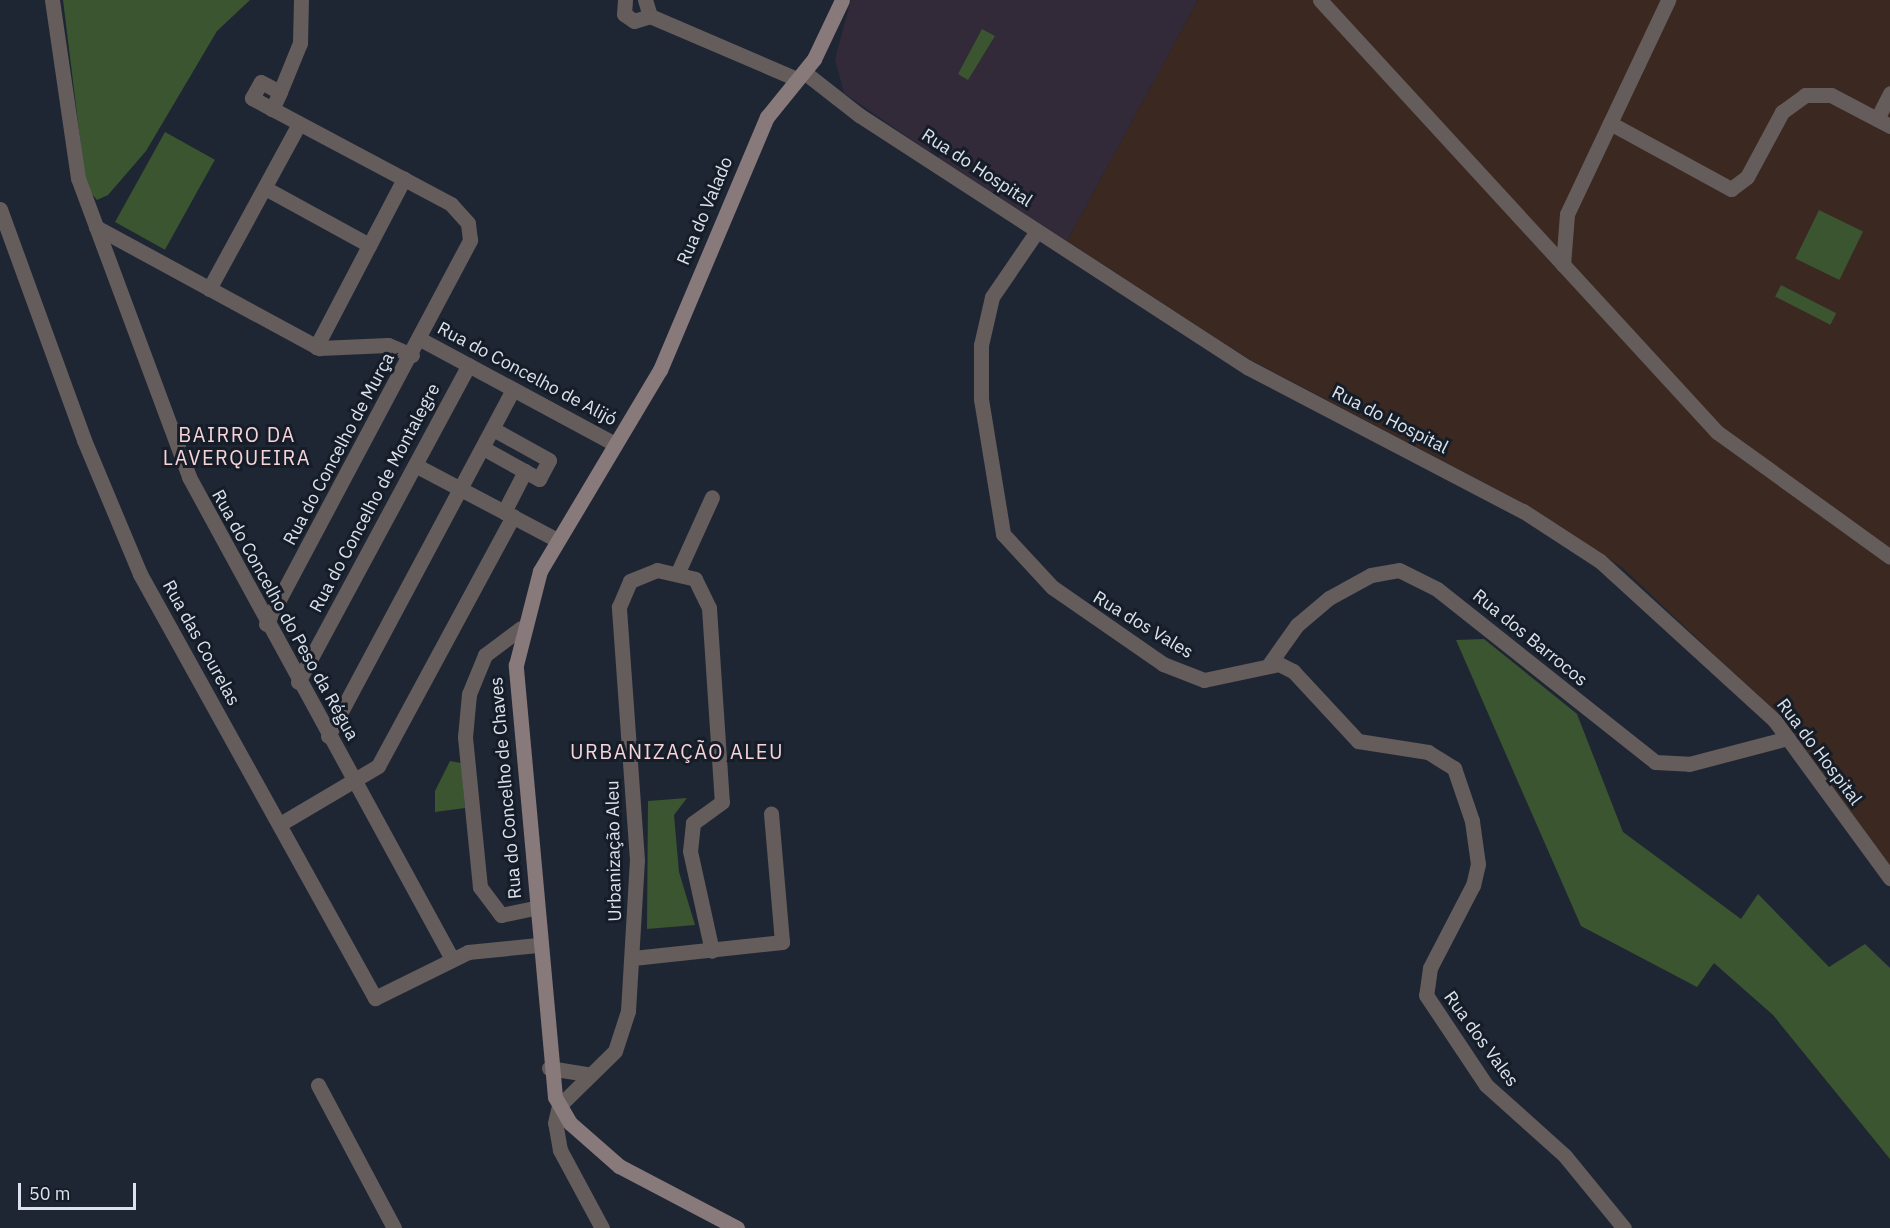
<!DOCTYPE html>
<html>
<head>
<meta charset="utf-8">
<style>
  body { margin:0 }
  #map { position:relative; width:1890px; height:1228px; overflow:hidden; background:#1f2633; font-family:"IBM Plex Sans",sans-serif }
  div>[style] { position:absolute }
  .education>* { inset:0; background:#322939 }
  .medical>* { inset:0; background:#3b2921 }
  .green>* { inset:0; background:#3a552f; transform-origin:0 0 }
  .street>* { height:15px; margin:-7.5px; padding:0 7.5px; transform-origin:7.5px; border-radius:7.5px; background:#655c5c }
  .secondary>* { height:15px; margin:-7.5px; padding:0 7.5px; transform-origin:7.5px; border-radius:7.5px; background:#88797a }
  span { translate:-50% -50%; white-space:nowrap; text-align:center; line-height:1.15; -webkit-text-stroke:6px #151d29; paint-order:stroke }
  .street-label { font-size:18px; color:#dde3ec }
  .neighbourhood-label { font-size:20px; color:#f8d4d7; letter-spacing:1.5px }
  .scale { position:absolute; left:18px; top:1183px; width:118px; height:27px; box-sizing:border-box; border:3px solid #dde3ec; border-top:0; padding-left:8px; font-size:18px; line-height:21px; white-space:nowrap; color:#dde3ec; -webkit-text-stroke:4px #151d29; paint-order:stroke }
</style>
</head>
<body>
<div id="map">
  <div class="education">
    <div style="clip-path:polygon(851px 0,1198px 0,1067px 241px,938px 158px,945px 147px,936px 142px,929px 152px,844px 93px,835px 59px)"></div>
  </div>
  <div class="medical">
    <div style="clip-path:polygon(1198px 0,1890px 0,1890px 866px,1785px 722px,1623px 568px,1519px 501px,1247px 358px,1067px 241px)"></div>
  </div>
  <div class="green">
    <div style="clip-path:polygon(63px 0,250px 0,217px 31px,146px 151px,108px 195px,97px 200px,86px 187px)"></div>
    <div style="clip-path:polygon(982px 29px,995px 36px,968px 80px,958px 74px)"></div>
    <div style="left:165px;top:132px;width:57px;height:103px;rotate:29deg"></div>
    <div style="left:1819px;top:210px;width:49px;height:54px;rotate:26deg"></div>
    <div style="left:1781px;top:285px;width:62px;height:13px;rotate:27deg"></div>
    <div style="clip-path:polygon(1484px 639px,1577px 714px,1623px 832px,1741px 919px,1758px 894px,1829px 967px,1865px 944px,1890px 968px,1890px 1159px,1773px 1015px,1714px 963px,1697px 987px,1581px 926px,1456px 640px)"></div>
    <div style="clip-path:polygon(450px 761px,461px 763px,465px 808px,435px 812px,435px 791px)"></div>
    <div style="clip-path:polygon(687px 798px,674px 815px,679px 872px,695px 925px,647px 929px,648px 801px)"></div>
  </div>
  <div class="street">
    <div style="left:52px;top:0;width:180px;rotate:81.7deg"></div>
    <div style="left:78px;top:178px;width:319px;rotate:69.6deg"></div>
    <div style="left:189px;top:477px;width:549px;rotate:61.38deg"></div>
    <div style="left:625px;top:0;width:14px;rotate:94deg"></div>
    <div style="left:624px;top:14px;width:12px;rotate:35deg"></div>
    <div style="left:634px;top:21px;width:17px;rotate:-17deg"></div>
    <div style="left:650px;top:16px;width:17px;rotate:-107deg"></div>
    <div style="left:1320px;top:0;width:587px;rotate:47.42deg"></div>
    <div style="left:1717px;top:432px;width:213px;rotate:35.8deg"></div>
    <div style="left:650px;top:16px;width:160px;rotate:23.2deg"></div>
    <div style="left:804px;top:72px;width:70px;rotate:38deg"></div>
    <div style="left:859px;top:115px;width:463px;rotate:33deg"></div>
    <div style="left:1247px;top:367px;width:311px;rotate:27.6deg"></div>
    <div style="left:1523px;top:511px;width:92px;rotate:33deg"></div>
    <div style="left:1600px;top:561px;width:237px;rotate:42.4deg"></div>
    <div style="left:1775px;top:721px;width:195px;rotate:53.8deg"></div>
    <div style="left:261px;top:82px;width:21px;rotate:28deg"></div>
    <div style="left:280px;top:92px;width:19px;rotate:115deg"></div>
    <div style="left:272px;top:109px;width:23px;rotate:-151deg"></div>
    <div style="left:252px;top:98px;width:18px;rotate:-61deg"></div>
    <div style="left:280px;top:92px;width:53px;rotate:-67.8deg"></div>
    <div style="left:300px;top:43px;width:43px;rotate:-88.7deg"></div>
    <div style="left:1877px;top:119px;width:29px;rotate:-63deg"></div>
    <div style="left:1610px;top:123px;width:138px;rotate:28.6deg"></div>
    <div style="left:1731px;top:189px;width:20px;rotate:-37deg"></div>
    <div style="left:1747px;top:177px;width:74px;rotate:-61.7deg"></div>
    <div style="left:1782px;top:112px;width:29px;rotate:-36deg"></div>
    <div style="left:1805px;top:95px;width:26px"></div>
    <div style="left:1831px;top:95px;width:67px;rotate:27.7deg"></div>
    <div style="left:265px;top:188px;width:119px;rotate:28.7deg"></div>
    <div style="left:0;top:209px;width:246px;rotate:70deg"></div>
    <div style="left:84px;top:440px;width:145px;rotate:67.3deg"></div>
    <div style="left:140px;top:574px;width:485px;rotate:61deg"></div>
    <div style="left:375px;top:998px;width:104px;rotate:-26.3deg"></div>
    <div style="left:468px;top:952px;width:70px;rotate:-5.7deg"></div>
    <div style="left:96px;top:227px;width:254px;rotate:28.5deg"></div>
    <div style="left:319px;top:348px;width:69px;rotate:-2.5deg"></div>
    <div style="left:388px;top:345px;width:26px;rotate:23deg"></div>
    <div style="left:1037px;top:231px;width:80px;rotate:124.3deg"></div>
    <div style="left:992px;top:297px;width:49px;rotate:102.9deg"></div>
    <div style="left:981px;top:345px;width:54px;rotate:90deg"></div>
    <div style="left:981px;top:399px;width:137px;rotate:80.7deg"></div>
    <div style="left:1003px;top:534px;width:72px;rotate:47.2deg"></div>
    <div style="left:1052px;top:587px;width:135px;rotate:34.7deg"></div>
    <div style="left:1163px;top:664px;width:44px;rotate:21.3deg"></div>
    <div style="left:1204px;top:680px;width:77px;rotate:-12deg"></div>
    <div style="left:1279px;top:664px;width:16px;rotate:27deg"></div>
    <div style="left:1293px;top:671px;width:96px;rotate:47.1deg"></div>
    <div style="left:1358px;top:741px;width:71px;rotate:8.9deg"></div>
    <div style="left:1428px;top:752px;width:31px;rotate:32deg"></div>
    <div style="left:1454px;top:768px;width:56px;rotate:71.2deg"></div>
    <div style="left:1472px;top:821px;width:43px;rotate:82.1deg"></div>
    <div style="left:1478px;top:864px;width:22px;rotate:103deg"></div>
    <div style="left:1473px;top:885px;width:93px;rotate:117.4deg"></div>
    <div style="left:1430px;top:968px;width:27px;rotate:98deg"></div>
    <div style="left:1426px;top:995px;width:108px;rotate:56.3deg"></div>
    <div style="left:1486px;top:1085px;width:106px;rotate:41.9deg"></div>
    <div style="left:1565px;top:1156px;width:93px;rotate:50.7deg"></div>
    <div style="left:1563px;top:265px;width:51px;rotate:-85.5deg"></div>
    <div style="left:1567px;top:214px;width:237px;rotate:-64.7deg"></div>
    <div style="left:209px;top:289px;width:188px;rotate:-61.4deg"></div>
    <div style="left:420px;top:339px;width:221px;rotate:28.3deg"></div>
    <div style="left:316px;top:347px;width:190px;rotate:-62.4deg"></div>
    <div style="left:483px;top:448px;width:64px;rotate:29deg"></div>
    <div style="left:539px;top:479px;width:21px;rotate:-62deg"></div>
    <div style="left:549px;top:460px;width:64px;rotate:-151deg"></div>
    <div style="left:415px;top:465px;width:161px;rotate:27.8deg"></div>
    <div style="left:504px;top:512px;width:46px;rotate:-62.9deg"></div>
    <div style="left:678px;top:572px;width:82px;rotate:-65.6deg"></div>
    <div style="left:266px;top:624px;width:435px;rotate:-62deg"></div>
    <div style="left:470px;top:240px;width:17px;rotate:-97deg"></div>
    <div style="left:468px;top:223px;width:25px;rotate:-132deg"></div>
    <div style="left:451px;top:204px;width:203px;rotate:-152deg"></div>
    <div style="left:521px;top:628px;width:45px;rotate:143.1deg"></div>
    <div style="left:485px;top:655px;width:42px;rotate:112.3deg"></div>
    <div style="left:469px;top:694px;width:43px;rotate:95.3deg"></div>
    <div style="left:465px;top:737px;width:151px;rotate:84.3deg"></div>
    <div style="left:480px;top:887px;width:35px;rotate:53deg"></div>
    <div style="left:501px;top:915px;width:35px;rotate:-12deg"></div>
    <div style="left:1270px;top:663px;width:47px;rotate:-54.6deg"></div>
    <div style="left:1297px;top:625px;width:42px;rotate:-40.2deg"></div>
    <div style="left:1329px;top:598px;width:48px;rotate:-28.7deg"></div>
    <div style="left:1371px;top:575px;width:28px;rotate:-10deg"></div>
    <div style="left:1399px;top:570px;width:42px;rotate:26.6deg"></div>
    <div style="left:1437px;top:589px;width:278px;rotate:38.4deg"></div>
    <div style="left:1655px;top:762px;width:34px;rotate:3deg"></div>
    <div style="left:1689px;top:764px;width:102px;rotate:-14.7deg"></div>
    <div style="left:298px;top:682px;width:360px;rotate:-61.7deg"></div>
    <div style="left:328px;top:736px;width:393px;rotate:-61.9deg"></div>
    <div style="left:280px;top:824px;width:114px;rotate:-30.6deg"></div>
    <div style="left:378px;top:766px;width:284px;rotate:-61.6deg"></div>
    <div style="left:633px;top:958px;width:150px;rotate:-6.1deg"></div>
    <div style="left:782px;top:942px;width:129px;rotate:-94.9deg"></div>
    <div style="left:549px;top:1068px;width:39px;rotate:9deg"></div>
    <div style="left:318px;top:1085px;width:162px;rotate:62deg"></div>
    <div style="left:602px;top:1228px;width:89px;rotate:-118.3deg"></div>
    <div style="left:560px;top:1150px;width:27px;rotate:-100deg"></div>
    <div style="left:555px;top:1123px;width:17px;rotate:-77deg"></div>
    <div style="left:559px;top:1106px;width:78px;rotate:-44.5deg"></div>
    <div style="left:615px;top:1051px;width:42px;rotate:-72deg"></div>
    <div style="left:628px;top:1011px;width:151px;rotate:-86.6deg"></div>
    <div style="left:637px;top:860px;width:254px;rotate:-94.1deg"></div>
    <div style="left:619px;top:607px;width:28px;rotate:-67deg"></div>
    <div style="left:630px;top:581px;width:29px;rotate:-22deg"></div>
    <div style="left:657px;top:570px;width:39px;rotate:13deg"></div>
    <div style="left:695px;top:579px;width:32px;rotate:64deg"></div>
    <div style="left:709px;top:608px;width:194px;rotate:86.2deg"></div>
    <div style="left:722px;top:802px;width:36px;rotate:144deg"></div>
    <div style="left:693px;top:823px;width:28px;rotate:96deg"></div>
    <div style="left:690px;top:851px;width:102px;rotate:77.6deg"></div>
  </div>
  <div class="secondary">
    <div style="left:737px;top:1228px;width:133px;rotate:-152.3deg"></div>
    <div style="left:619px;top:1166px;width:65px;rotate:-138.7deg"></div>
    <div style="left:570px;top:1123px;width:30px;rotate:-120deg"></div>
    <div style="left:555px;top:1097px;width:434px;rotate:-95.2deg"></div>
    <div style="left:516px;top:665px;width:97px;rotate:-75.7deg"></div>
    <div style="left:540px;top:571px;width:234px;rotate:-59.2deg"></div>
    <div style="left:660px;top:370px;width:275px;rotate:-67.1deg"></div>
    <div style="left:767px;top:117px;width:75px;rotate:-51deg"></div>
    <div style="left:814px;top:59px;width:65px;rotate:-64.6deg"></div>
  </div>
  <div class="street-label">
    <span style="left:977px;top:168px;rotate:33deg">Rua do Hospital</span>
    <span style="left:705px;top:211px;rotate:-67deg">Rua do Valado</span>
    <span style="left:527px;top:374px;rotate:28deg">Rua do Concelho de Alijó</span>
    <span style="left:1390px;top:420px;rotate:27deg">Rua do Hospital</span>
    <span style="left:339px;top:449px;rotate:-62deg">Rua do Concelho de Murça</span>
    <span style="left:375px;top:498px;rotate:-62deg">Rua do Concelho de Montalegre</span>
    <span style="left:285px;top:615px;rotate:61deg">Rua do Concelho do Peso da Régua</span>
    <span style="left:1143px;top:625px;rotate:31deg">Rua dos Vales</span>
    <span style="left:1530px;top:638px;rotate:39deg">Rua dos Barrocos</span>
    <span style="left:201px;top:643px;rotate:61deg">Rua das Courelas</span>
    <span style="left:1819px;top:752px;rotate:53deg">Rua do Hospital</span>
    <span style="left:506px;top:788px;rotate:-95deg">Rua do Concelho de Chaves</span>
    <span style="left:614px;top:851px;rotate:-91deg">Urbanização Aleu</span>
    <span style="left:1481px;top:1039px;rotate:54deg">Rua dos Vales</span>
  </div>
  <div class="neighbourhood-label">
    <span style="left:237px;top:446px">BAIRRO DA<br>LAVERQUEIRA</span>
    <span style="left:677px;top:751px">URBANIZAÇÃO ALEU</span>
  </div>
  <div class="scale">50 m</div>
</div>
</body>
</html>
